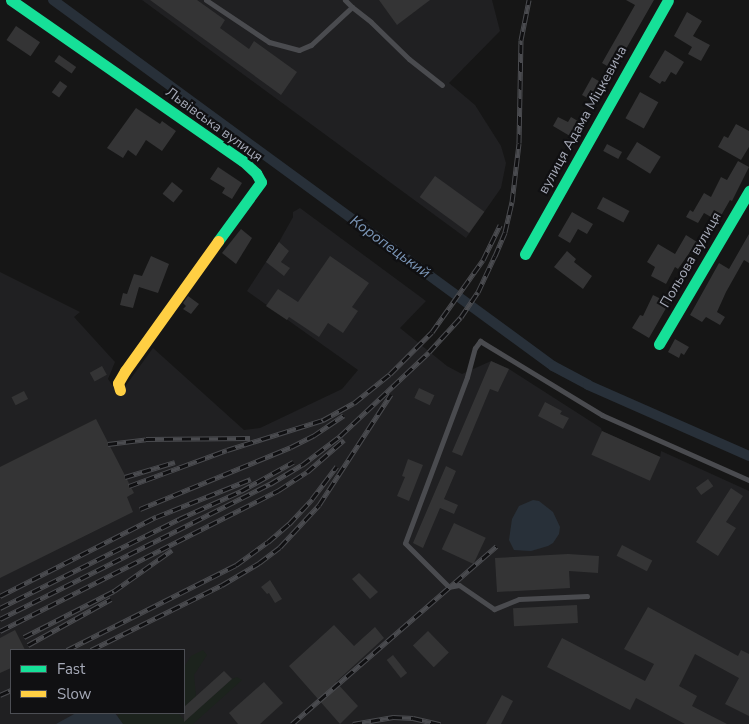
<!DOCTYPE html>
<html>
<head>
<meta charset="utf-8">
<style>
  body { margin:0 }
  #map { position:relative; width:749px; height:724px; overflow:hidden; background:#161616; font-family:"Nunito Sans",sans-serif }
  div>[style] { position:absolute }
  .built>* { inset:0; background:#202022 }
  .green>* { inset:0; background:#1c231d }
  .water>* { inset:0; background:#283039 }
  .canal>* { height:10px; margin:-5px; padding:0 5px; transform-origin:5px; border-radius:5px; background:#283039 }
  .building>* { inset:0; background:#343435; transform-origin:0 0 }
  .lane>* { height:5px; margin:-2.5px; padding:0 2.5px; transform-origin:2.5px; border-radius:2.5px; background:#4a4b4f }
  .fast>* { height:11px; margin:-5.5px; padding:0 5.5px; transform-origin:5.5px; border-radius:5.5px; background:#16e098 }
  .slow>* { height:11px; margin:-5.5px; padding:0 5.5px; transform-origin:5.5px; border-radius:5.5px; background:#ffcf43 }
  .rail>* { height:5px; margin-top:-2.5px; transform-origin:0; background:repeating-linear-gradient(90deg,#101012 0 9px,#4a4b4f 0 18px); box-sizing:border-box; border-block:1px solid #4a4b4f }
  span { translate:-50% -50%; white-space:nowrap; text-align:center; line-height:1.15; -webkit-text-stroke:4.5px #101012; paint-order:stroke }
  .street-label { font-size:14px; color:#a6aab8 }
  .water-label { font-size:15px; color:#7a95b6; font-style:italic }
  .legend { position:absolute; left:10px; top:649px; width:175px; height:65px; box-sizing:border-box; background:#101012; border:1px solid #4c4e54; margin:0; padding:6px 9px; list-style:none; font-size:15px; color:#a6aab8 }
  .legend li { display:flex; align-items:center; gap:10px; height:25px }
  .legend b { width:25px; border:1px solid #4c4e54 }
</style>
</head>
<body>
<div id="map">
  <div class="built">
    <div style="clip-path:polygon(142px 0,492px 0,500px 31px,449px 83px,475px 105px,501px 146px,506px 163px,501px 188px,466px 238px)"></div>
    <div style="clip-path:polygon(evenodd,300px 208px,426px 301px,400px 328px,447px 366px,462px 374px,491px 361px,509px 369px,601px 428px,602px 431px,660px 457px,661px 451px,749px 491px,749px 724px,0 724px,0 272px,80px 312px,74px 317px,115px 362px,108px 379px,117px 392px,124px 388px,153px 348px,244px 430px,260px 428px,342px 389px,358px 370px,247px 291px,279px 242px,293px 217px,293px 212px,300px 208px,11px 650px,184px 650px,184px 713px,11px 713px,11px 650px)"></div>
  </div>
  <div class="green">
    <div style="clip-path:polygon(203px 650px,207px 655px,194px 675px,196px 696px,184px 707px,184px 667px,191px 656px)"></div>
    <div style="clip-path:polygon(237px 677px,242px 680px,193px 724px,123px 724px,118px 717px,119px 713px,178px 713px,185px 721px,232px 679px)"></div>
  </div>
  <div class="water">
    <div style="clip-path:polygon(533px 500px,539px 501px,553px 512px,560px 527px,559px 534px,553px 543px,548px 546px,531px 551px,514px 550px,509px 540px,512px 519px,519px 506px)"></div>
    <div style="clip-path:polygon(76px 713px,115px 713px,123px 724px,56px 724px)"></div>
  </div>
  <div class="canal">
    <div style="left:53px;top:0;width:620px;rotate:36.2deg"></div>
    <div style="left:553px;top:366px;width:40px;rotate:28deg"></div>
    <div style="left:588px;top:385px;width:176px;rotate:23.8deg"></div>
  </div>
  <div class="building">
    <div style="clip-path:polygon(150px 0,197px 0,225px 20px,220px 28px,249px 49px,254px 41px,297px 72px,281px 95px)"></div>
    <div style="clip-path:polygon(379px 0,430px 0,397px 25px)"></div>
    <div style="clip-path:polygon(626px 0,654px 0,614px 70px,602px 63px,635px 5px)"></div>
    <div style="clip-path:polygon(687px 12px,702px 21px,693px 36px,710px 45px,701px 61px,688px 54px,692px 47px,674px 36px)"></div>
    <div style="left:16px;top:26px;width:29px;height:17px;rotate:34deg"></div>
    <div style="clip-path:polygon(665px 50px,684px 62px,676px 75px,671px 72px,665px 82px,662px 81px,660px 84px,649px 77px)"></div>
    <div style="left:59px;top:55px;width:21px;height:8px;rotate:35deg"></div>
    <div style="clip-path:polygon(592px 77px,602px 83px,601px 85px,605px 87px,598px 100px,594px 98px,593px 101px,582px 95px)"></div>
    <div style="left:60px;top:81px;width:9px;height:14px;rotate:36deg"></div>
    <div style="left:640px;top:92px;width:21px;height:30px;rotate:29deg"></div>
    <div style="clip-path:polygon(136px 108px,160px 124px,162px 121px,176px 131px,162px 151px,146px 140px,136px 156px,128px 150px,123px 158px,107px 148px)"></div>
    <div style="clip-path:polygon(558px 117px,568px 122px,571px 117px,583px 124px,575px 139px,553px 126px)"></div>
    <div style="clip-path:polygon(736px 124px,749px 131px,749px 147px,741px 160px,718px 147px,724px 136px,728px 138px)"></div>
    <div style="left:637px;top:142px;width:28px;height:20px;rotate:32deg"></div>
    <div style="left:607px;top:144px;width:17px;height:8px;rotate:28deg"></div>
    <div style="clip-path:polygon(738px 161px,749px 167px,732px 201px,730px 200px,718px 221px,704px 213px,698px 223px,686px 217px,690px 210px,693px 212px,704px 193px,711px 197px,721px 177px,727px 180px)"></div>
    <div style="clip-path:polygon(218px 167px,242px 183px,232px 199px,222px 193px,225px 188px,210px 179px)"></div>
    <div style="left:435px;top:176px;width:61px;height:26px;rotate:36deg"></div>
    <div style="left:172px;top:182px;width:14px;height:15px;rotate:39deg"></div>
    <div style="left:603px;top:197px;width:30px;height:13px;rotate:28deg"></div>
    <div style="clip-path:polygon(572px 212px,593px 224px,587px 234px,578px 229px,570px 243px,558px 236px)"></div>
    <div style="clip-path:polygon(241px 229px,252px 238px,236px 264px,222px 253px)"></div>
    <div style="clip-path:polygon(749px 234px,749px 263px,744px 260px,726px 292px,717px 312px,725px 317px,720px 325px,706px 317px,702px 322px,690px 315px,719px 263px,729px 269px)"></div>
    <div style="clip-path:polygon(686px 235px,697px 242px,678px 269px,675px 267px,666px 284px,651px 276px,655px 267px,647px 262px,658px 244px,675px 254px)"></div>
    <div style="clip-path:polygon(279px 242px,289px 251px,281px 262px,290px 268px,284px 276px,266px 262px)"></div>
    <div style="clip-path:polygon(567px 251px,576px 259px,574px 262px,592px 276px,583px 289px,554px 267px)"></div>
    <div style="clip-path:polygon(151px 256px,169px 264px,158px 293px,139px 287px,133px 308px,120px 305px,123px 293px,127px 294px,134px 274px,142px 276px)"></div>
    <div style="clip-path:polygon(330px 256px,369px 283px,352px 307px,358px 311px,343px 333px,328px 323px,319px 337px,289px 317px,287px 320px,266px 306px,278px 289px,298px 302px)"></div>
    <div style="clip-path:polygon(653px 295px,669px 303px,649px 338px,632px 328px,640px 315px,643px 316px)"></div>
    <div style="clip-path:polygon(188px 296px,199px 304px,191px 314px,183px 309px,186px 306px,183px 303px)"></div>
    <div style="clip-path:polygon(675px 339px,689px 347px,684px 355px,681px 353px,679px 358px,668px 352px)"></div>
    <div style="clip-path:polygon(491px 361px,509px 369px,498px 392px,490px 389px,462px 456px,452px 452px)"></div>
    <div style="left:102px;top:366px;width:10px;height:14px;rotate:61deg"></div>
    <div style="left:419px;top:388px;width:17px;height:11px;rotate:25deg"></div>
    <div style="left:24px;top:391px;width:9px;height:14px;rotate:63deg"></div>
    <div style="clip-path:polygon(545px 402px,562px 411px,560px 414px,569px 418px,563px 429px,538px 416px)"></div>
    <div style="clip-path:polygon(96px 419px,134px 493px,127px 497px,133px 512px,0 578px,0 467px)"></div>
    <div style="left:602px;top:431px;width:64px;height:26px;rotate:24deg"></div>
    <div style="clip-path:polygon(408px 459px,423px 465px,409px 501px,397px 496px,405px 477px,402px 476px)"></div>
    <div style="clip-path:polygon(446px 466px,456px 471px,444px 499px,458px 505px,454px 514px,440px 508px,423px 548px,413px 543px)"></div>
    <div style="left:708px;top:479px;width:9px;height:15px;rotate:54deg"></div>
    <div style="clip-path:polygon(731px 488px,743px 496px,726px 522px,736px 528px,718px 556px,696px 542px)"></div>
    <div style="left:454px;top:523px;width:35px;height:29px;rotate:25deg"></div>
    <div style="left:622px;top:545px;width:34px;height:12px;rotate:27deg"></div>
    <div style="clip-path:polygon(568px 554px,599px 556px,598px 573px,569px 571px,570px 588px,497px 592px,495px 558px)"></div>
    <div style="clip-path:polygon(359px 573px,378px 592px,370px 599px,352px 579px)"></div>
    <div style="clip-path:polygon(270px 580px,282px 599px,275px 603px,269px 593px,267px 594px,261px 587px)"></div>
    <div style="left:577px;top:605px;width:18px;height:64px;rotate:87deg"></div>
    <div style="clip-path:polygon(648px 607px,738px 656px,741px 650px,749px 654px,749px 716px,725px 704px,739px 678px,695px 654px,679px 686px,697px 696px,692px 706px,727px 724px,685px 724px,636px 698px,630px 710px,547px 667px,562px 638px,645px 681px,654px 664px,624px 649px)"></div>
    <div style="clip-path:polygon(334px 625px,354px 646px,375px 627px,384px 638px,336px 682px,358px 706px,340px 724px,289px 666px)"></div>
    <div style="clip-path:polygon(15px 630px,25px 650px,11px 650px,11px 668px,0 673px,0 638px)"></div>
    <div style="left:428px;top:631px;width:30px;height:21px;rotate:46deg"></div>
    <div style="left:393px;top:655px;width:23px;height:8px;rotate:52deg"></div>
    <div style="clip-path:polygon(224px 671px,232px 679px,184px 722px,184px 707px)"></div>
    <div style="clip-path:polygon(264px 682px,283px 703px,260px 724px,238px 724px,229px 713px)"></div>
    <div style="clip-path:polygon(502px 695px,513px 701px,501px 724px,486px 724px)"></div>
  </div>
  <div class="lane">
    <div style="left:206px;top:0;width:76px;rotate:33.7deg"></div>
    <div style="left:269px;top:42px;width:31px;rotate:15deg"></div>
    <div style="left:299px;top:50px;width:13px;rotate:-23deg"></div>
    <div style="left:311px;top:45px;width:56px;rotate:-42.8deg"></div>
    <div style="left:352px;top:7px;width:10px;rotate:-135deg"></div>
    <div style="left:352px;top:7px;width:24px;rotate:38deg"></div>
    <div style="left:371px;top:22px;width:53px;rotate:44.2deg"></div>
    <div style="left:409px;top:59px;width:42px;rotate:38.2deg"></div>
    <div style="left:587px;top:596px;width:68px;rotate:177.5deg"></div>
    <div style="left:519px;top:599px;width:27px;rotate:158deg"></div>
    <div style="left:494px;top:609px;width:42px;rotate:-145.6deg"></div>
    <div style="left:459px;top:585px;width:10px;rotate:169deg"></div>
    <div style="left:449px;top:587px;width:62px;rotate:-135deg"></div>
    <div style="left:405px;top:543px;width:177px;rotate:-69.5deg"></div>
    <div style="left:467px;top:377px;width:30px;rotate:-75deg"></div>
    <div style="left:475px;top:348px;width:9px;rotate:-54deg"></div>
    <div style="left:480px;top:341px;width:143px;rotate:31.2deg"></div>
    <div style="left:602px;top:415px;width:161px;rotate:23.9deg"></div>
  </div>
  <div class="fast">
    <div style="left:11px;top:0;width:282px;rotate:34.8deg"></div>
    <div style="left:243px;top:161px;width:18px;rotate:43deg"></div>
    <div style="left:256px;top:173px;width:10px;rotate:61deg"></div>
    <div style="left:261px;top:182px;width:73px;rotate:126.1deg"></div>
    <div style="left:525px;top:254px;width:291px;rotate:-60.6deg"></div>
    <div style="left:659px;top:344px;width:178px;rotate:-59.5deg"></div>
  </div>
  <div class="slow">
    <div style="left:120px;top:390px;width:7px;rotate:-106deg"></div>
    <div style="left:118px;top:383px;width:14px;rotate:-60deg"></div>
    <div style="left:125px;top:371px;width:160px;rotate:-54.4deg"></div>
  </div>
  <div class="rail">
    <div style="left:108px;top:444px;width:38px;rotate:-7deg"></div>
    <div style="left:146px;top:439px;width:104px;rotate:-0.6deg"></div>
    <div style="left:125px;top:477px;width:52px;rotate:-16.7deg"></div>
    <div style="left:129px;top:486px;width:104px;rotate:-20.2deg"></div>
    <div style="left:227px;top:450px;width:101px;rotate:-17.4deg"></div>
    <div style="left:323px;top:420px;width:35px;rotate:-29deg"></div>
    <div style="left:354px;top:403px;width:46px;rotate:-38.9deg"></div>
    <div style="left:390px;top:374px;width:59px;rotate:-45deg"></div>
    <div style="left:432px;top:332px;width:88px;rotate:-54.7deg"></div>
    <div style="left:483px;top:260px;width:39px;rotate:-64deg"></div>
    <div style="left:140px;top:509px;width:163px;rotate:-22.3deg"></div>
    <div style="left:291px;top:447px;width:25px;rotate:-27deg"></div>
    <div style="left:313px;top:436px;width:37px;rotate:-34deg"></div>
    <div style="left:0;top:596px;width:175px;rotate:-26.9deg"></div>
    <div style="left:156px;top:517px;width:102px;rotate:-21.8deg"></div>
    <div style="left:0;top:608px;width:200px;rotate:-26.4deg"></div>
    <div style="left:179px;top:519px;width:68px;rotate:-24.3deg"></div>
    <div style="left:241px;top:491px;width:60px;rotate:-29.1deg"></div>
    <div style="left:0;top:619px;width:302px;rotate:-26.6deg"></div>
    <div style="left:270px;top:484px;width:37px;rotate:-31deg"></div>
    <div style="left:302px;top:465px;width:48px;rotate:-37.3deg"></div>
    <div style="left:340px;top:436px;width:122px;rotate:-43.3deg"></div>
    <div style="left:429px;top:352px;width:47px;rotate:-47.6deg"></div>
    <div style="left:461px;top:317px;width:30px;rotate:-56deg"></div>
    <div style="left:478px;top:292px;width:40px;rotate:-65deg"></div>
    <div style="left:495px;top:256px;width:26px;rotate:-67deg"></div>
    <div style="left:505px;top:232px;width:31px;rotate:-77deg"></div>
    <div style="left:512px;top:202px;width:59px;rotate:-83.2deg"></div>
    <div style="left:519px;top:143px;width:103px;rotate:-88.9deg"></div>
    <div style="left:521px;top:40px;width:41px;rotate:-78.7deg"></div>
    <div style="left:0;top:631px;width:313px;rotate:-26.8deg"></div>
    <div style="left:279px;top:490px;width:33px;rotate:-33deg"></div>
    <div style="left:307px;top:472px;width:49px;rotate:-40.9deg"></div>
    <div style="left:24px;top:637px;width:101px;rotate:-27.1deg"></div>
    <div style="left:114px;top:591px;width:71px;rotate:-35.3deg"></div>
    <div style="left:28px;top:645px;width:95px;rotate:-29deg"></div>
    <div style="left:67px;top:650px;width:189px;rotate:-26.7deg"></div>
    <div style="left:236px;top:565px;width:39px;rotate:-36deg"></div>
    <div style="left:268px;top:542px;width:28px;rotate:-41deg"></div>
    <div style="left:289px;top:524px;width:34px;rotate:-47deg"></div>
    <div style="left:312px;top:499px;width:41px;rotate:-52.9deg"></div>
    <div style="left:91px;top:650px;width:146px;rotate:-26.4deg"></div>
    <div style="left:222px;top:585px;width:43px;rotate:-30.7deg"></div>
    <div style="left:259px;top:563px;width:26px;rotate:-37deg"></div>
    <div style="left:280px;top:547px;width:57px;rotate:-47.1deg"></div>
    <div style="left:319px;top:505px;width:132px;rotate:-57deg"></div>
    <div style="left:0;top:695px;width:12px;rotate:-24deg"></div>
    <div style="left:292px;top:724px;width:271px;rotate:-41deg"></div>
    <div style="left:353px;top:724px;width:41px;rotate:-9.9deg"></div>
    <div style="left:393px;top:717px;width:20px;rotate:3deg"></div>
    <div style="left:413px;top:718px;width:28px;rotate:13deg"></div>
  </div>
  <div class="street-label">
    <span style="left:583px;top:120px;rotate:-61deg">вулиця Адама Міцкевича</span>
    <span style="left:214px;top:125px;rotate:36deg">Львівська вулиця</span>
    <span style="left:691px;top:260px;rotate:-60deg">Польова вулиця</span>
  </div>
  <div class="water-label">
    <span style="left:390px;top:247px;rotate:36deg">Коропецький</span>
  </div>
  <ul class="legend">
  <li><b style="height:6px;background:#16e098"></b>Fast</li>
  <li><b style="height:6px;background:#ffcf43"></b>Slow</li>
  </ul>
</div>
</body>
</html>
